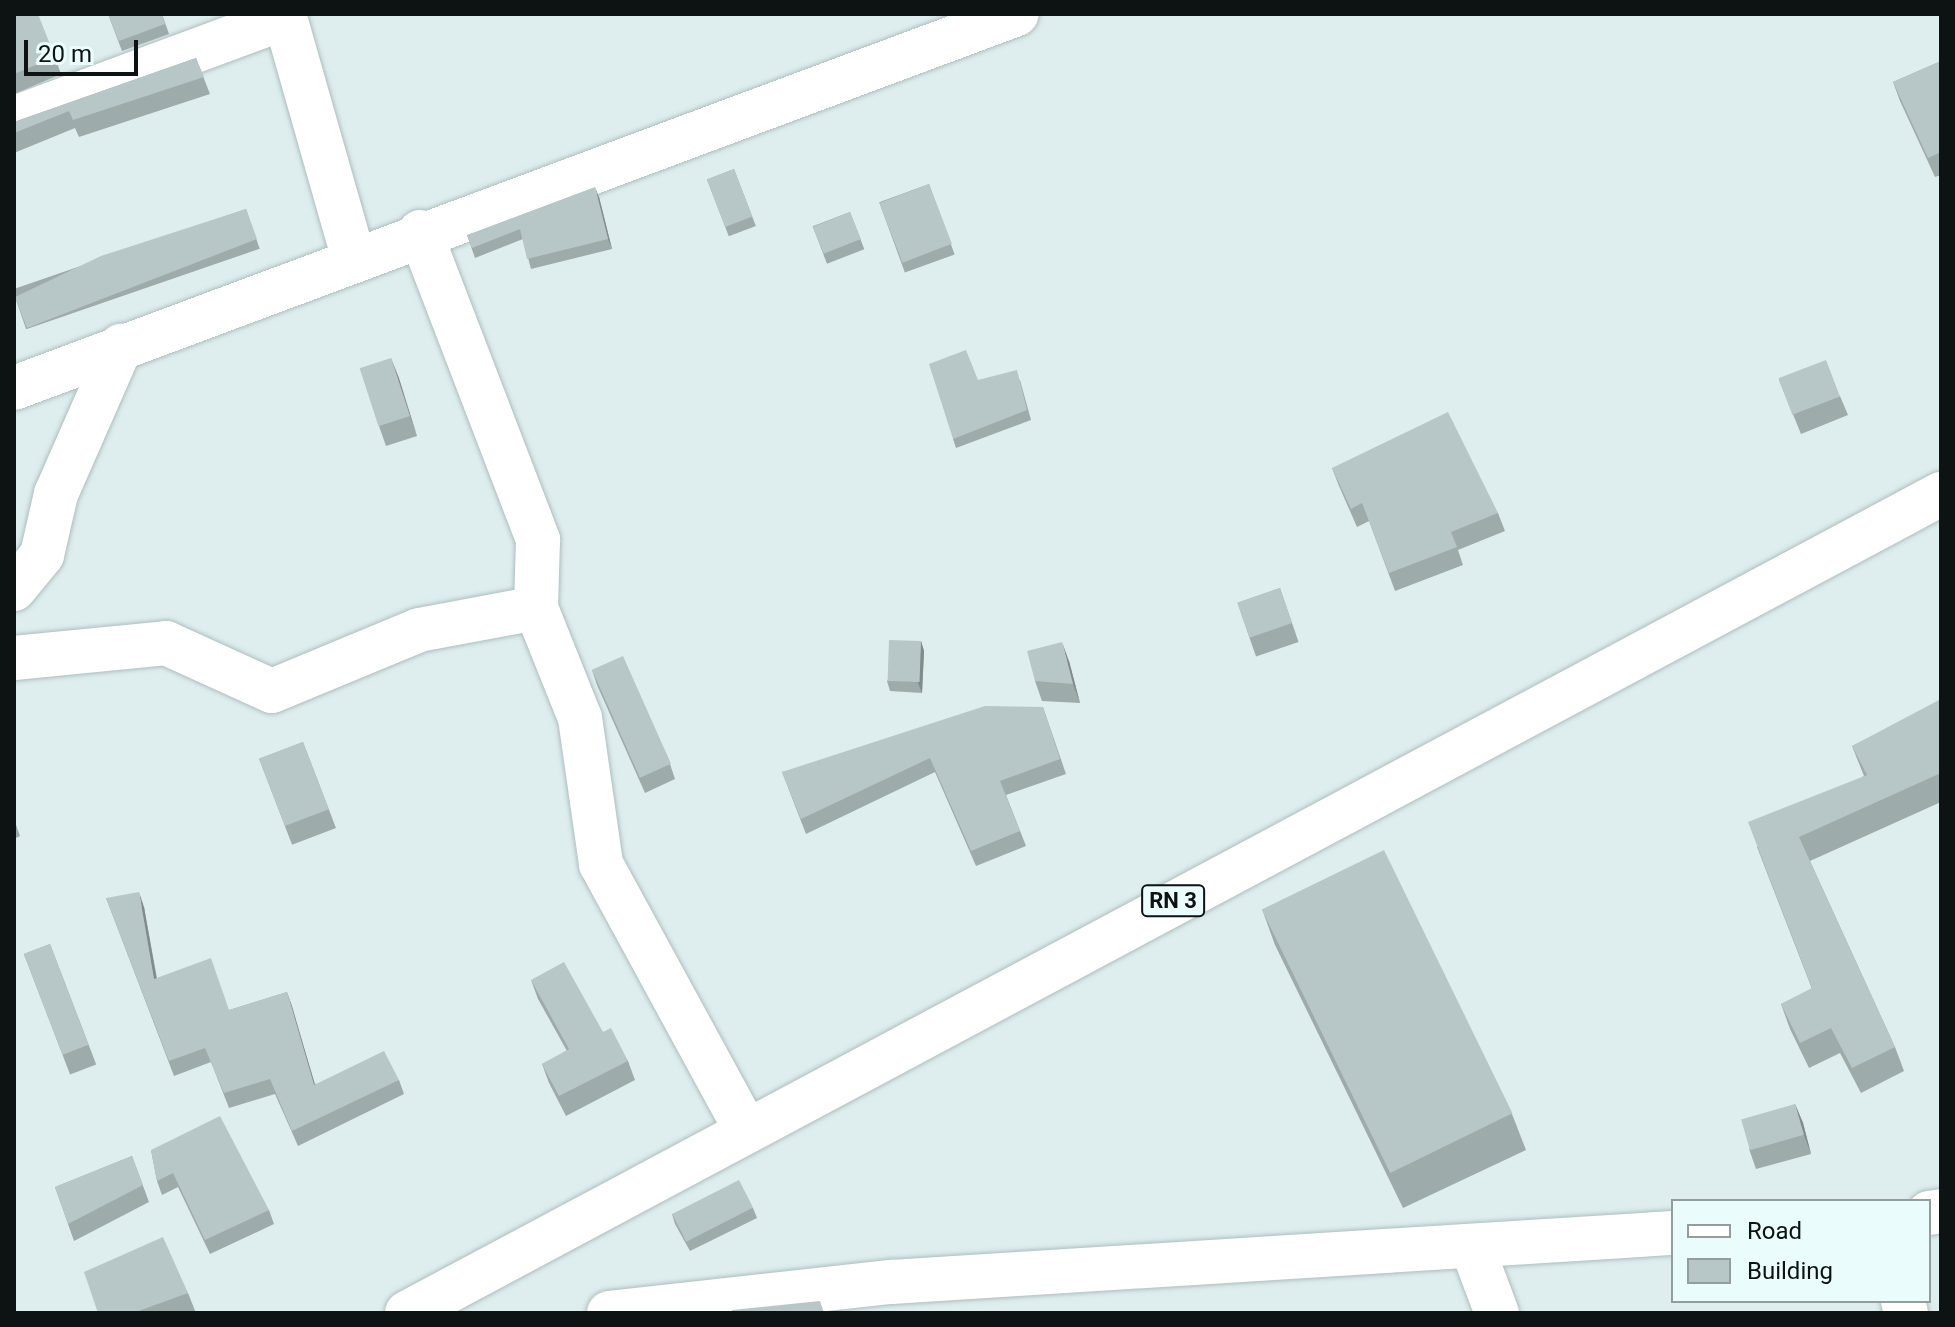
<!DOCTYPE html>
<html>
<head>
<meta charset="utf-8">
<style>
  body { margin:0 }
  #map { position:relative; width:1955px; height:1327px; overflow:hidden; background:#deeeee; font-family:Roboto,sans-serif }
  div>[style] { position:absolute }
  .roads { filter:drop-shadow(0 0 2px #aebdbd) drop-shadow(0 0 2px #aebdbd) }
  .minor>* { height:44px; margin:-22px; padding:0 22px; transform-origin:22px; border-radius:22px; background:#fff }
  .trunk>* { height:44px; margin:-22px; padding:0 22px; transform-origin:22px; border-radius:22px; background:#fff }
  .wall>* { inset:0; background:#9dabab; transform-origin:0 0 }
  .shaded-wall>* { inset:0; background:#808b8b }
  .building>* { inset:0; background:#b7c7c7; transform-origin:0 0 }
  span { translate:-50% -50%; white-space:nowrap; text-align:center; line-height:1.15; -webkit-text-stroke:6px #ebfcfc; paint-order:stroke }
  .shield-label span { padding:2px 6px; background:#ebfcfc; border:2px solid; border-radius:6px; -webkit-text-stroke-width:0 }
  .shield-label { font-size:22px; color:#0d1212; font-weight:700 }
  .frame { position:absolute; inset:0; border:16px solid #0d1212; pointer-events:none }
  .legend { position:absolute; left:1671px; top:1199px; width:260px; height:104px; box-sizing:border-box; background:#ebfcfc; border:2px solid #929e9e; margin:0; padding:10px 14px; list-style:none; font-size:24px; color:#0d1212 }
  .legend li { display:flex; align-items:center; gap:16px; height:40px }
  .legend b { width:40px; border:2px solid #929e9e }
  .scale { position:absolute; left:24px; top:40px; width:114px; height:36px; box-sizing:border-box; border:4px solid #0d1212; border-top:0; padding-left:10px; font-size:24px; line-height:28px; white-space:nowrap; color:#0d1212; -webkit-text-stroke:6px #ebfcfc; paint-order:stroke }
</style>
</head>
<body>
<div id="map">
  <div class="roads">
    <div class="minor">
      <div style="left:284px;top:14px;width:252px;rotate:74.1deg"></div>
      <div style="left:14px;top:118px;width:288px;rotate:-20.3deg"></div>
      <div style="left:420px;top:232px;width:330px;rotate:69deg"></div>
      <div style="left:538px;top:540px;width:68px;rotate:91.7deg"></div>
      <div style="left:14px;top:388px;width:1070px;rotate:-20.45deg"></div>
      <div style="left:14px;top:589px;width:44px;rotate:-50.5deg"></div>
      <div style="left:42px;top:555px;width:63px;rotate:-77.1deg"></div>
      <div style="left:56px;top:494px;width:162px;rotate:-66.3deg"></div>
      <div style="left:14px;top:658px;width:153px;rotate:-5.6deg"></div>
      <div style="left:166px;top:643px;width:116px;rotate:24.4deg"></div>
      <div style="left:272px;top:691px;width:159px;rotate:-22.5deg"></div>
      <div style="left:419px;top:630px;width:119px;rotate:-10.6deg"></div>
      <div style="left:536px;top:608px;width:118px;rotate:68.2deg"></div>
      <div style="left:580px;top:718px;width:148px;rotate:81.8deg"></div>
      <div style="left:601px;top:864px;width:303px;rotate:61.4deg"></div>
      <div style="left:1929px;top:1213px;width:12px;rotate:-9deg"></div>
      <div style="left:1472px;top:1247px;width:71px;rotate:69.3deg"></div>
      <div style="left:1903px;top:1301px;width:12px;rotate:76deg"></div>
      <div style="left:609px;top:1313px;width:284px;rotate:-6.3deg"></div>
      <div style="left:891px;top:1282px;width:784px;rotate:-3.59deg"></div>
    </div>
    <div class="trunk">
      <div style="left:407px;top:1313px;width:1739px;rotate:-28.1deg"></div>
    </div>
  </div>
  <div class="wall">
    <div style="clip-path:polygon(14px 14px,55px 57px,61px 74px,14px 94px)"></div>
    <div style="clip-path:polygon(108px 14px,162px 14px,169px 34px,122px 51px)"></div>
    <div style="clip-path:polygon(196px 58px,210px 94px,79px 137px,75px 128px,14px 153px,14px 122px)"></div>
    <div style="clip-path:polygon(1941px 61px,1941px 175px,1935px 177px,1900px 101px,1893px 82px)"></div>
    <div style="left:734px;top:169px;width:61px;height:29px;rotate:69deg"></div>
    <div style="left:929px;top:184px;width:75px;height:53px;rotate:70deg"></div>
    <div style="clip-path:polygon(599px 197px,612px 249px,531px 269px,523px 239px,475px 258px,467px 235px)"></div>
    <div style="left:246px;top:209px;width:42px;height:247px;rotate:71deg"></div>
    <div style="left:850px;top:212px;width:40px;height:40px;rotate:69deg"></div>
    <div style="clip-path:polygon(391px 358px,417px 436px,386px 446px,379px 426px)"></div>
    <div style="clip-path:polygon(978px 380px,1020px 380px,1031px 420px,956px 448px,953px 439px)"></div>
    <div style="clip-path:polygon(1779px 380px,1840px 396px,1848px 415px,1801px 434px)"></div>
    <div style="clip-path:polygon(1332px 468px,1498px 513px,1505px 531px,1458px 550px,1463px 565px,1395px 591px,1369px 521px,1357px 527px,1339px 486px)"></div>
    <div style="left:1280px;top:588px;width:57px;height:45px;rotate:71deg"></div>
    <div style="clip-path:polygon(921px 641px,924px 651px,922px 693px,890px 691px,887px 681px)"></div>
    <div style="clip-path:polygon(1069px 661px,1080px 703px,1042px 701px,1035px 681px)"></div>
    <div style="clip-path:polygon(592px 670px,670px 764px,675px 779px,645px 793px,597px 685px)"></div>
    <div style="clip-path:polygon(1941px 704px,1941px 802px,1810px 861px,1895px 1047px,1904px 1071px,1861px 1093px,1840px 1053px,1809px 1068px,1790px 1029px,1781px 1004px,1812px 989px,1757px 847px,1864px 776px,1852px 746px)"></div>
    <div style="clip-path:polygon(1043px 707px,1066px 774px,1006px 795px,1026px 846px,976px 866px,935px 772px,806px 834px,782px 772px)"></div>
    <div style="left:303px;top:742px;width:92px;height:47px;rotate:69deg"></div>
    <div style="clip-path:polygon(14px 819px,20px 836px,14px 839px)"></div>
    <div style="clip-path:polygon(106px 898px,144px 907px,157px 978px,229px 1010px,287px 992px,315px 1084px,399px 1080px,404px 1094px,298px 1146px,275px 1094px,229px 1108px,211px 1062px,174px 1076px)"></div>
    <div style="clip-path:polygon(1262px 909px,1512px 1114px,1526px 1150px,1403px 1208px,1275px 945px)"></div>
    <div style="left:50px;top:944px;width:129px;height:28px;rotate:69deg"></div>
    <div style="clip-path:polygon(531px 980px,603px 1032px,628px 1061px,635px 1080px,566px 1116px,549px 1083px,542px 1064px,567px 1051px,538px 999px)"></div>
    <div style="clip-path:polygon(1795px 1104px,1803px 1123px,1811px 1154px,1756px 1169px,1749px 1149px)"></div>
    <div style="clip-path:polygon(151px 1150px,269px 1210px,274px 1224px,210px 1254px,178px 1187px,162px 1195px,157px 1181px)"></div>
    <div style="clip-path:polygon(132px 1156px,149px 1202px,74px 1241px,55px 1187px)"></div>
    <div style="clip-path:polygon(753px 1208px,757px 1218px,690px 1251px,675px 1224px,672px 1214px)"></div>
    <div style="clip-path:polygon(188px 1293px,196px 1313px,98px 1313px)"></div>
  </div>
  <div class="shaded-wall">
    <div style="clip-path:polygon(595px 187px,599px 197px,612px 249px,608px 239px)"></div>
    <div style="clip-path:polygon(391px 358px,399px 378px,417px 436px,410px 416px)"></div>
    <div style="clip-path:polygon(921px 641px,924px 651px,922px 693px,918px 683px)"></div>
    <div style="clip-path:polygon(1062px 642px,1069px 661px,1080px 703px,1073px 684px)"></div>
    <div style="clip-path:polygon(139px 892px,144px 907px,159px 993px,154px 979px)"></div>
    <div style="clip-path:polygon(287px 992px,292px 1006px,319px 1099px,314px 1085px)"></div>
    <div style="clip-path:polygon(1795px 1104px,1803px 1123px,1811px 1154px,1804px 1135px)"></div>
  </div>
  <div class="building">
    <div style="clip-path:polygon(14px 14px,38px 14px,55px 57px,14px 74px)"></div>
    <div style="clip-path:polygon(108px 14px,162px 14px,165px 24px,119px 41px)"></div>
    <div style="clip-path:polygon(196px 58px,204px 77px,73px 120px,69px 111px,14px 133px,14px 122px)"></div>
    <div style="clip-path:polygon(1941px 61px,1941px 152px,1928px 158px,1893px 82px)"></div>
    <div style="left:734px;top:169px;width:51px;height:29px;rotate:69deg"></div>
    <div style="left:929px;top:184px;width:64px;height:53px;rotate:69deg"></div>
    <div style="clip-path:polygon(595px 187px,608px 239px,527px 259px,520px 229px,472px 248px,467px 235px)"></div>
    <div style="clip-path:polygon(246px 209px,257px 239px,27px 328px,15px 297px,101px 256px)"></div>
    <div style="left:850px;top:212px;width:29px;height:40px;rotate:68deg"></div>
    <div style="clip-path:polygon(966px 350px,978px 380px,1017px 370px,1027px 410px,953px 439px,929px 364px)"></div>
    <div style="left:391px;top:358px;width:61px;height:33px;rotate:72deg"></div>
    <div style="left:1826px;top:360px;width:39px;height:51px;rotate:69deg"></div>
    <div style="clip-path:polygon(1448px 412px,1498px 513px,1451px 532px,1457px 547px,1389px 573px,1362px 503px,1351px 509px,1332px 468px)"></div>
    <div style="left:1280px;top:588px;width:37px;height:45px;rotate:71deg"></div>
    <div style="left:889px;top:640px;width:32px;height:41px;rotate:2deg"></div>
    <div style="clip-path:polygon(1062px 642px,1073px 684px,1035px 681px,1027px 651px)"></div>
    <div style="left:623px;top:656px;width:118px;height:34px;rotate:66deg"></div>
    <div style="clip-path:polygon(1939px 700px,1941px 704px,1941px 773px,1799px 837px,1895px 1047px,1852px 1068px,1831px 1028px,1800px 1043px,1781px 1004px,1812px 988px,1748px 822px,1867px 775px,1852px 746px)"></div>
    <div style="clip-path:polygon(985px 706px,1043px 707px,1060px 759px,1000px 781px,1020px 831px,971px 851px,930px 758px,801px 819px,782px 772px)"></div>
    <div style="left:303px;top:742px;width:72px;height:47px;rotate:69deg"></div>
    <div style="left:1384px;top:850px;width:293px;height:136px;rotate:64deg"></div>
    <div style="clip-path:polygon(139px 892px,154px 979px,211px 958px,229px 1010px,287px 992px,314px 1085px,384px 1051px,399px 1080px,292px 1131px,270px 1079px,224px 1093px,205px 1048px,169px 1061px,106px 898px)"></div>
    <div style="left:50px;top:944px;width:108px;height:28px;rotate:69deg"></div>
    <div style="clip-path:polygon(564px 962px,603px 1032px,611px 1028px,628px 1061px,559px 1096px,542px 1064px,569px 1049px,531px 980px)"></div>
    <div style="left:1795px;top:1104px;width:32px;height:56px;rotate:74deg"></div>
    <div style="clip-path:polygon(220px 1116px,269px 1210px,205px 1240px,173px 1173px,157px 1181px,151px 1150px)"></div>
    <div style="clip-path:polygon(132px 1156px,143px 1185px,68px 1224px,55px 1187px)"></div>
    <div style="left:739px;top:1180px;width:31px;height:75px;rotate:63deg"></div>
    <div style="clip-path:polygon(163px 1237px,188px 1293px,133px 1313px,98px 1313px,84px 1272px)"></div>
    <div style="clip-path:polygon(820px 1301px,824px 1313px,732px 1313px,732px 1310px)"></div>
  </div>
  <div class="shield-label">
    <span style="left:1173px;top:901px">RN 3</span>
  </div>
  <div class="frame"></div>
  <ul class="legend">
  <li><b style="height:10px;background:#fff"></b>Road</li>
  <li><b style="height:22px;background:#b7c7c7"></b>Building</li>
  </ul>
  <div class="scale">20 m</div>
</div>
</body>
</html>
